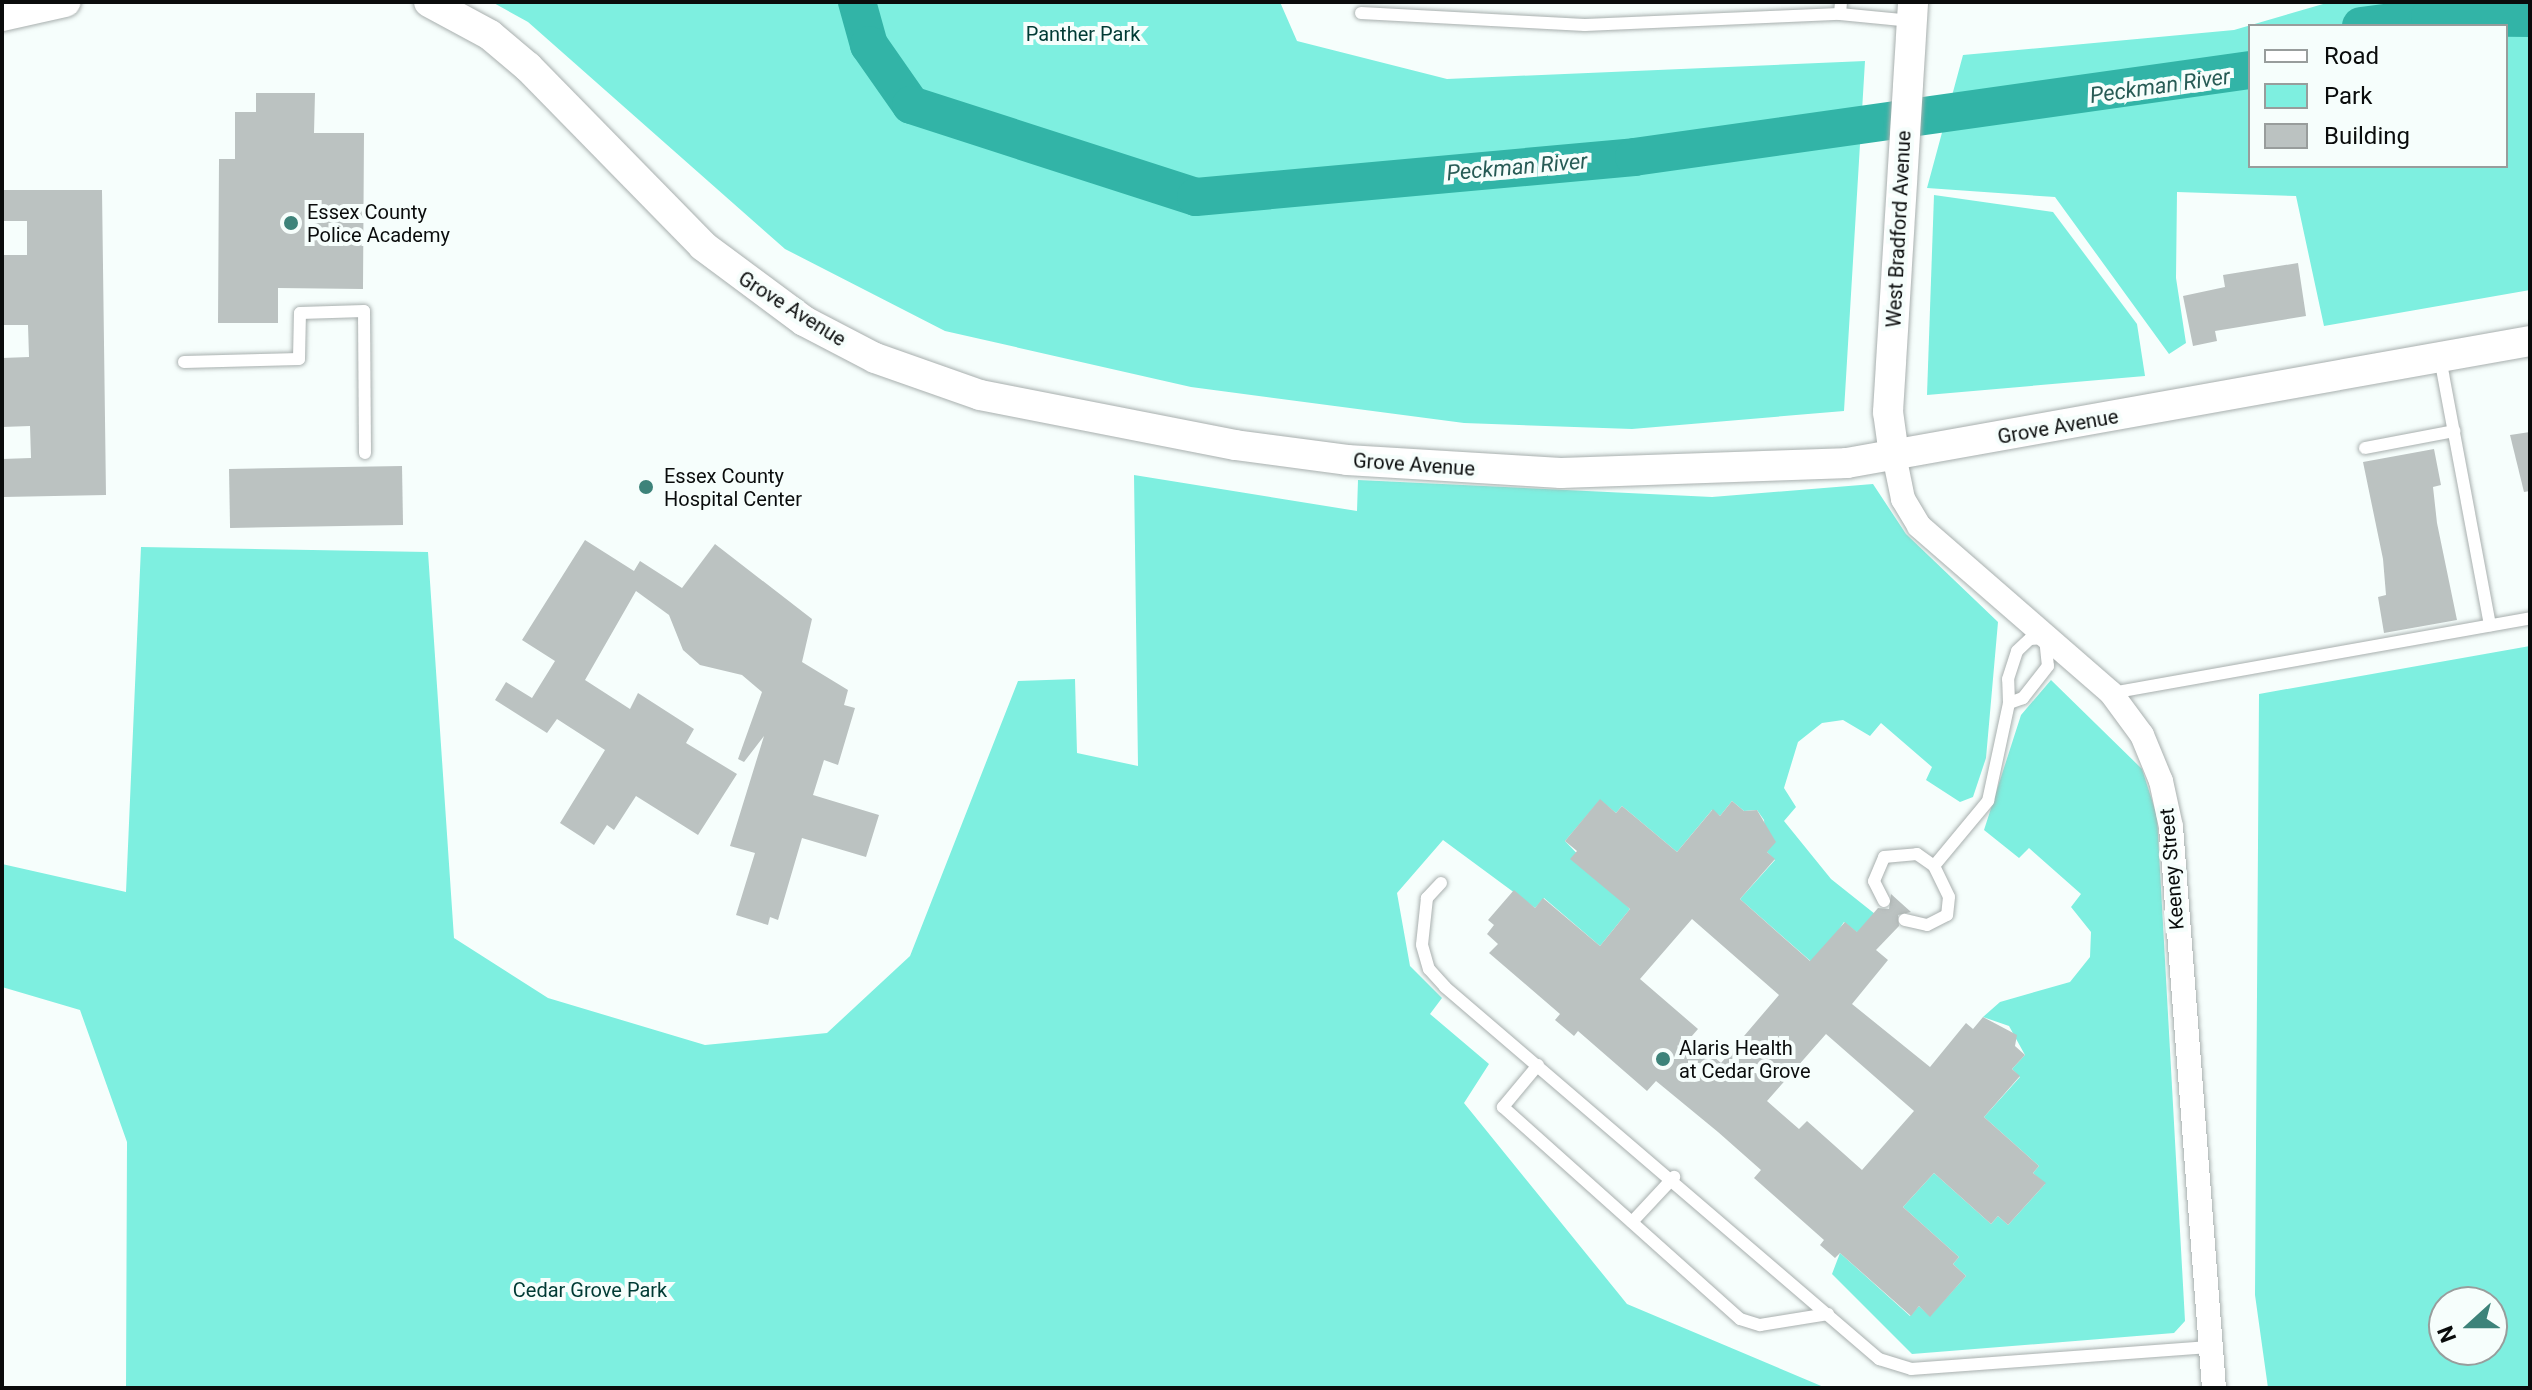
<!DOCTYPE html>
<html>
<head>
<meta charset="utf-8">
<style>
  body { margin:0 }
  #map { position:relative; width:2532px; height:1390px; overflow:hidden; background:#f6fefc; font-family:Roboto,sans-serif }
  div>[style] { position:absolute }
  .green>* { inset:0; background:#7eefe0 }
  .river>* { height:38px; margin:-19px; padding:0 19px; transform-origin:19px; border-radius:19px; background:#32b4a7 }
  .building>* { inset:0; background:#bbc2c1; transform-origin:0 0 }
  .roads { filter:drop-shadow(0 0 2px #a8afae) drop-shadow(0 0 2px #a8afae) }
  .service>* { height:12px; margin:-6px; padding:0 6px; transform-origin:6px; border-radius:6px; background:#fff }
  .minor>* { height:24px; margin:-12px; padding:0 12px; transform-origin:12px; border-radius:12px; background:#fff }
  .tertiary>* { height:30px; margin:-15px; padding:0 15px; transform-origin:15px; border-radius:15px; background:#fff }
  .dots>* { width:22px; height:22px; translate:-50% -50%; box-sizing:border-box; border:4px solid #f6fefc; border-radius:50% }
  span { translate:-50% -50%; white-space:nowrap; text-align:center; line-height:1.15; -webkit-text-stroke:8px #f6fefc; paint-order:stroke }
  .park-label { font-size:20px; color:#003a34 }
  .poi-label { font-size:20px; color:#0a0c0c }
  .left { translate:0 -50%; text-align:left }
  .street-label { font-size:20px; color:#0a0c0c }
  .water-label { font-size:22px; color:#275b55; font-style:italic }
  .frame { position:absolute; inset:0; border:4px solid #0a0c0c; pointer-events:none }
  .legend { position:absolute; left:2248px; top:24px; width:260px; height:144px; box-sizing:border-box; background:#f6fefc; border:2px solid #989d9c; margin:0; padding:10px 14px; list-style:none; font-size:24px; color:#0a0c0c }
  .legend li { display:flex; align-items:center; gap:16px; height:40px }
  .legend b { width:40px; border:2px solid #989d9c }
  .north { position:absolute; left:2428px; top:1286px; width:80px; height:80px; box-sizing:border-box; background:#f6fefc; border:2px solid #989d9c; border-radius:50%; rotate:249deg; font-size:22px; font-weight:700; line-height:32px; text-align:center; color:#0a0c0c }
  .north::after { content:''; display:block; margin:auto; width:28px; height:36px; background:#3d837a; clip-path:polygon(50% 0,100% 100%,50% 72%,0 100%) }
</style>
</head>
<body>
<div id="map">
  <div class="green">
    <div style="clip-path:polygon(492px 2px,1280px 2px,1297px 41px,1447px 79px,1865px 61px,1844px 411px,1632px 429px,1464px 423px,1191px 387px,945px 331px,785px 249px,528px 22px)"></div>
    <div style="clip-path:polygon(evenodd,2330px 2px,2530px 2px,2530px 290px,2324px 326px,2296px 196px,2177px 192px,2176px 278px,2186px 343px,2169px 354px,2055px 197px,1927px 188px,1963px 55px,2234px 30px,2330px 2px,2506px 26px,2506px 166px,2250px 166px,2250px 26px,2506px 26px)"></div>
    <div style="clip-path:polygon(1934px 195px,2053px 212px,2137px 324px,2145px 376px,1927px 395px)"></div>
    <div style="clip-path:polygon(1134px 475px,1357px 511px,1358px 480px,1712px 497px,1873px 484px,1906px 534px,1998px 622px,1986px 758px,1973px 797px,1960px 802px,1926px 780px,1932px 767px,1881px 723px,1870px 736px,1843px 720px,1822px 723px,1798px 742px,1784px 788px,1796px 807px,1784px 821px,1831px 879px,1880px 918px,1863px 937px,1844px 922px,1815px 965px,1740px 899px,1775px 860px,1767px 852px,1764px 820px,1757px 810px,1744px 811px,1732px 801px,1720px 816px,1712px 810px,1677px 852px,1622px 806px,1616px 813px,1600px 800px,1565px 841px,1630px 909px,1600px 946px,1544px 898px,1535px 908px,1443px 840px,1397px 893px,1410px 966px,1442px 998px,1430px 1014px,1489px 1064px,1464px 1103px,1627px 1304px,1826px 1388px,126px 1388px,127px 1142px,80px 1010px,2px 987px,2px 864px,126px 892px,141px 547px,428px 552px,454px 938px,548px 998px,705px 1045px,827px 1033px,910px 956px,1018px 681px,1075px 679px,1077px 753px,1138px 766px)"></div>
    <div style="clip-path:polygon(evenodd,2530px 646px,2530px 1388px,2268px 1388px,2255px 1295px,2259px 694px,2530px 646px,2492px 1302px,2492px 1350px,2444px 1350px,2444px 1302px,2492px 1302px)"></div>
    <div style="clip-path:polygon(2051px 680px,2142px 769px,2157px 816px,2185px 1321px,2174px 1333px,1912px 1354px,1832px 1274px,1840px 1253px,1910px 1316px,1919px 1306px,1930px 1316px,1966px 1276px,1953px 1264px,1959px 1257px,1903px 1207px,1934px 1173px,1991px 1224px,1998px 1216px,2008px 1225px,2045px 1184px,2033px 1173px,2039px 1166px,1984px 1117px,2020px 1077px,2012px 1069px,2025px 1055px,2009px 1026px,1983px 1017px,2000px 1002px,2070px 982px,2090px 957px,2091px 932px,2071px 907px,2081px 894px,2029px 848px,2019px 858px,1984px 830px,2021px 715px)"></div>
  </div>
  <div class="river">
    <div style="left:857px;top:2px;width:45px;rotate:74.4deg"></div>
    <div style="left:869px;top:45px;width:73px;rotate:55deg"></div>
    <div style="left:911px;top:105px;width:299px;rotate:17.9deg"></div>
    <div style="left:1196px;top:197px;width:440px;rotate:-5.2deg"></div>
    <div style="left:1634px;top:157px;width:622px;rotate:-8.04deg"></div>
    <div style="left:2361px;top:26px;width:70px;rotate:-7.4deg"></div>
    <div style="left:2430px;top:17px;width:100px;rotate:0.6deg"></div>
  </div>
  <div class="building">
    <div style="clip-path:polygon(256px 93px,315px 93px,314px 133px,364px 133px,363px 289px,278px 288px,278px 323px,218px 323px,219px 159px,235px 159px,235px 112px,256px 112px)"></div>
    <div style="clip-path:polygon(2px 190px,102px 190px,106px 495px,3px 497px,2px 459px,31px 458px,30px 426px,2px 427px,2px 358px,29px 357px,28px 325px,2px 325px,2px 255px,27px 255px,27px 221px,2px 221px)"></div>
    <div style="clip-path:polygon(2298px 263px,2306px 316px,2215px 331px,2217px 341px,2193px 346px,2183px 296px,2225px 287px,2223px 275px)"></div>
    <div style="clip-path:polygon(2530px 432px,2530px 491px,2524px 492px,2510px 435px)"></div>
    <div style="clip-path:polygon(2434px 449px,2441px 485px,2433px 487px,2437px 523px,2457px 620px,2384px 633px,2378px 597px,2386px 595px,2383px 559px,2363px 462px)"></div>
    <div style="left:402px;top:466px;width:59px;height:173px;rotate:89deg"></div>
    <div style="clip-path:polygon(585px 540px,634px 571px,640px 561px,682px 588px,715px 544px,812px 619px,802px 662px,848px 690px,844px 705px,855px 708px,838px 765px,824px 760px,813px 795px,879px 815px,866px 857px,802px 838px,778px 920px,770px 917px,768px 925px,736px 915px,755px 853px,730px 846px,764px 736px,744px 762px,738px 759px,762px 692px,742px 675px,700px 665px,683px 650px,669px 615px,636px 591px,585px 680px,630px 709px,638px 693px,694px 729px,686px 743px,737px 774px,698px 835px,636px 796px,614px 830px,607px 825px,594px 845px,560px 823px,605px 750px,557px 719px,547px 733px,495px 700px,506px 682px,532px 698px,555px 661px,522px 640px)"></div>
    <div style="clip-path:polygon(evenodd,1600px 799px,1616px 813px,1622px 806px,1677px 852px,1713px 809px,1720px 816px,1732px 801px,1744px 811px,1757px 810px,1776px 842px,1767px 852px,1775px 859px,1740px 899px,1810px 961px,1845px 922px,1857px 932px,1878px 908px,1889px 909px,1891px 894px,1911px 912px,1898px 915px,1899px 926px,1876px 950px,1888px 960px,1852px 1004px,1930px 1067px,1966px 1023px,1973px 1029px,1983px 1017px,2017px 1035px,2015px 1046px,2025px 1055px,2012px 1069px,2020px 1076px,1984px 1117px,2039px 1166px,2033px 1173px,2046px 1183px,2008px 1225px,1998px 1216px,1991px 1224px,1934px 1173px,1903px 1207px,1959px 1257px,1953px 1264px,1966px 1276px,1930px 1317px,1919px 1306px,1911px 1316px,1840px 1253px,1835px 1258px,1820px 1245px,1824px 1240px,1754px 1178px,1761px 1170px,1718px 1132px,1656px 1081px,1647px 1091px,1578px 1031px,1574px 1036px,1555px 1020px,1560px 1014px,1489px 953px,1498px 944px,1487px 934px,1494px 925px,1488px 920px,1514px 890px,1535px 908px,1543px 898px,1600px 946px,1630px 909px,1570px 859px,1577px 851px,1565px 841px,1600px 799px,1692px 919px,1779px 995px,1721px 1063px,1691px 1037px,1698px 1029px,1640px 979px,1692px 919px,1600px 799px,1826px 1034px,1914px 1111px,1862px 1170px,1807px 1121px,1799px 1129px,1767px 1101px,1826px 1034px)"></div>
  </div>
  <div class="roads">
    <div class="service">
      <div style="left:1841px;top:2px;width:12px;rotate:95deg"></div>
      <div style="left:1840px;top:14px;width:72px;rotate:5.6deg"></div>
      <div style="left:1361px;top:13px;width:224px;rotate:3.1deg"></div>
      <div style="left:1585px;top:25px;width:255px;rotate:-2.5deg"></div>
      <div style="left:2440px;top:358px;width:272px;rotate:79.4deg"></div>
      <div style="left:184px;top:362px;width:115px;rotate:-1.5deg"></div>
      <div style="left:299px;top:359px;width:46px;rotate:-88.8deg"></div>
      <div style="left:300px;top:313px;width:64px;rotate:-1.8deg"></div>
      <div style="left:364px;top:311px;width:142px;rotate:89.6deg"></div>
      <div style="left:2365px;top:448px;width:91px;rotate:-10.8deg"></div>
      <div style="left:2045px;top:638px;width:28px;rotate:84deg"></div>
      <div style="left:2048px;top:666px;width:41px;rotate:128deg"></div>
      <div style="left:2023px;top:698px;width:15px;rotate:160deg"></div>
      <div style="left:2009px;top:703px;width:24px;rotate:-92deg"></div>
      <div style="left:2008px;top:679px;width:29px;rotate:-72deg"></div>
      <div style="left:2017px;top:651px;width:18px;rotate:-43deg"></div>
      <div style="left:2030px;top:639px;width:15px;rotate:-4deg"></div>
      <div style="left:2111px;top:693px;width:426px;rotate:-10.1deg"></div>
      <div style="left:1934px;top:866px;width:85px;rotate:-50.3deg"></div>
      <div style="left:1988px;top:801px;width:100px;rotate:-77.9deg"></div>
      <div style="left:1441px;top:883px;width:21px;rotate:133deg"></div>
      <div style="left:1427px;top:898px;width:47px;rotate:96.1deg"></div>
      <div style="left:1422px;top:945px;width:25px;rotate:74deg"></div>
      <div style="left:1429px;top:969px;width:24px;rotate:48deg"></div>
      <div style="left:1445px;top:987px;width:572px;rotate:40.6deg"></div>
      <div style="left:1879px;top:1359px;width:34px;rotate:17deg"></div>
      <div style="left:1911px;top:1369px;width:299px;rotate:-4.2deg"></div>
      <div style="left:1884px;top:901px;width:22px;rotate:-117deg"></div>
      <div style="left:1874px;top:881px;width:26px;rotate:-67deg"></div>
      <div style="left:1884px;top:857px;width:33px;rotate:-5deg"></div>
      <div style="left:1917px;top:854px;width:21px;rotate:35deg"></div>
      <div style="left:1934px;top:866px;width:34px;rotate:64deg"></div>
      <div style="left:1949px;top:897px;width:18px;rotate:96deg"></div>
      <div style="left:1947px;top:915px;width:22px;rotate:153deg"></div>
      <div style="left:1927px;top:925px;width:23px;rotate:-167deg"></div>
      <div style="left:1538px;top:1065px;width:55px;rotate:129.8deg"></div>
      <div style="left:1503px;top:1107px;width:318px;rotate:41.8deg"></div>
      <div style="left:1740px;top:1319px;width:21px;rotate:17deg"></div>
      <div style="left:1760px;top:1325px;width:69px;rotate:-9.2deg"></div>
      <div style="left:1632px;top:1222px;width:62px;rotate:-47deg"></div>
    </div>
    <div class="minor">
      <div style="left:1894px;top:455px;width:45px;rotate:78.4deg"></div>
      <div style="left:1903px;top:499px;width:31px;rotate:59deg"></div>
      <div style="left:1919px;top:526px;width:254px;rotate:41deg"></div>
      <div style="left:2111px;top:693px;width:52px;rotate:53.6deg"></div>
      <div style="left:2142px;top:735px;width:50px;rotate:67.6deg"></div>
      <div style="left:2161px;top:781px;width:47px;rotate:77.7deg"></div>
      <div style="left:2171px;top:827px;width:563px;rotate:85.62deg"></div>
    </div>
    <div class="tertiary">
      <div style="left:429px;top:2px;width:69px;rotate:28.4deg"></div>
      <div style="left:490px;top:35px;width:50px;rotate:40.1deg"></div>
      <div style="left:528px;top:67px;width:250px;rotate:45.6deg"></div>
      <div style="left:703px;top:246px;width:126px;rotate:36.6deg"></div>
      <div style="left:804px;top:321px;width:80px;rotate:27.5deg"></div>
      <div style="left:875px;top:358px;width:111px;rotate:19.4deg"></div>
      <div style="left:980px;top:395px;width:260px;rotate:11.1deg"></div>
      <div style="left:1235px;top:445px;width:113px;rotate:7.6deg"></div>
      <div style="left:1347px;top:460px;width:214px;rotate:3.5deg"></div>
      <div style="left:1561px;top:473px;width:286px;rotate:-2deg"></div>
      <div style="left:1847px;top:463px;width:694px;rotate:-10.13deg"></div>
      <div style="left:2px;top:16px;width:65px;rotate:-12.5deg"></div>
      <div style="left:1894px;top:455px;width:43px;rotate:-97.9deg"></div>
      <div style="left:1888px;top:412px;width:411px;rotate:-86.5deg"></div>
    </div>
  </div>
  <div class="dots">
    <div style="left:291px;top:223px;background:#3d837a"></div>
    <div style="left:646px;top:487px;background:#3d837a"></div>
    <div style="left:1663px;top:1059px;background:#3d837a"></div>
  </div>
  <div class="park-label">
    <span style="left:1083px;top:34px">Panther Park</span>
    <span style="left:590px;top:1290px">Cedar Grove Park</span>
  </div>
  <div class="poi-label">
    <span class="left" style="left:307px;top:224px">Essex County<br>Police Academy</span>
    <span class="left" style="left:664px;top:488px">Essex County<br>Hospital Center</span>
    <span class="left" style="left:1679px;top:1060px">Alaris Health<br>at Cedar Grove</span>
  </div>
  <div class="street-label">
    <span style="left:1899px;top:229px;rotate:-87deg">West Bradford Avenue</span>
    <span style="left:792px;top:309px;rotate:32deg">Grove Avenue</span>
    <span style="left:2058px;top:427px;rotate:-10deg">Grove Avenue</span>
    <span style="left:1414px;top:465px;rotate:4deg">Grove Avenue</span>
    <span style="left:2172px;top:869px;rotate:-95deg">Keeney Street</span>
  </div>
  <div class="water-label">
    <span style="left:2160px;top:86px;rotate:-8deg">Peckman River</span>
    <span style="left:1517px;top:167px;rotate:-5deg">Peckman River</span>
  </div>
  <div class="frame"></div>
  <ul class="legend">
  <li><b style="height:10px;background:#fff"></b>Road</li>
  <li><b style="height:22px;background:#7eefe0"></b>Park</li>
  <li><b style="height:22px;background:#bbc2c1"></b>Building</li>
  </ul>
  <div class="north">N</div>
</div>
</body>
</html>
